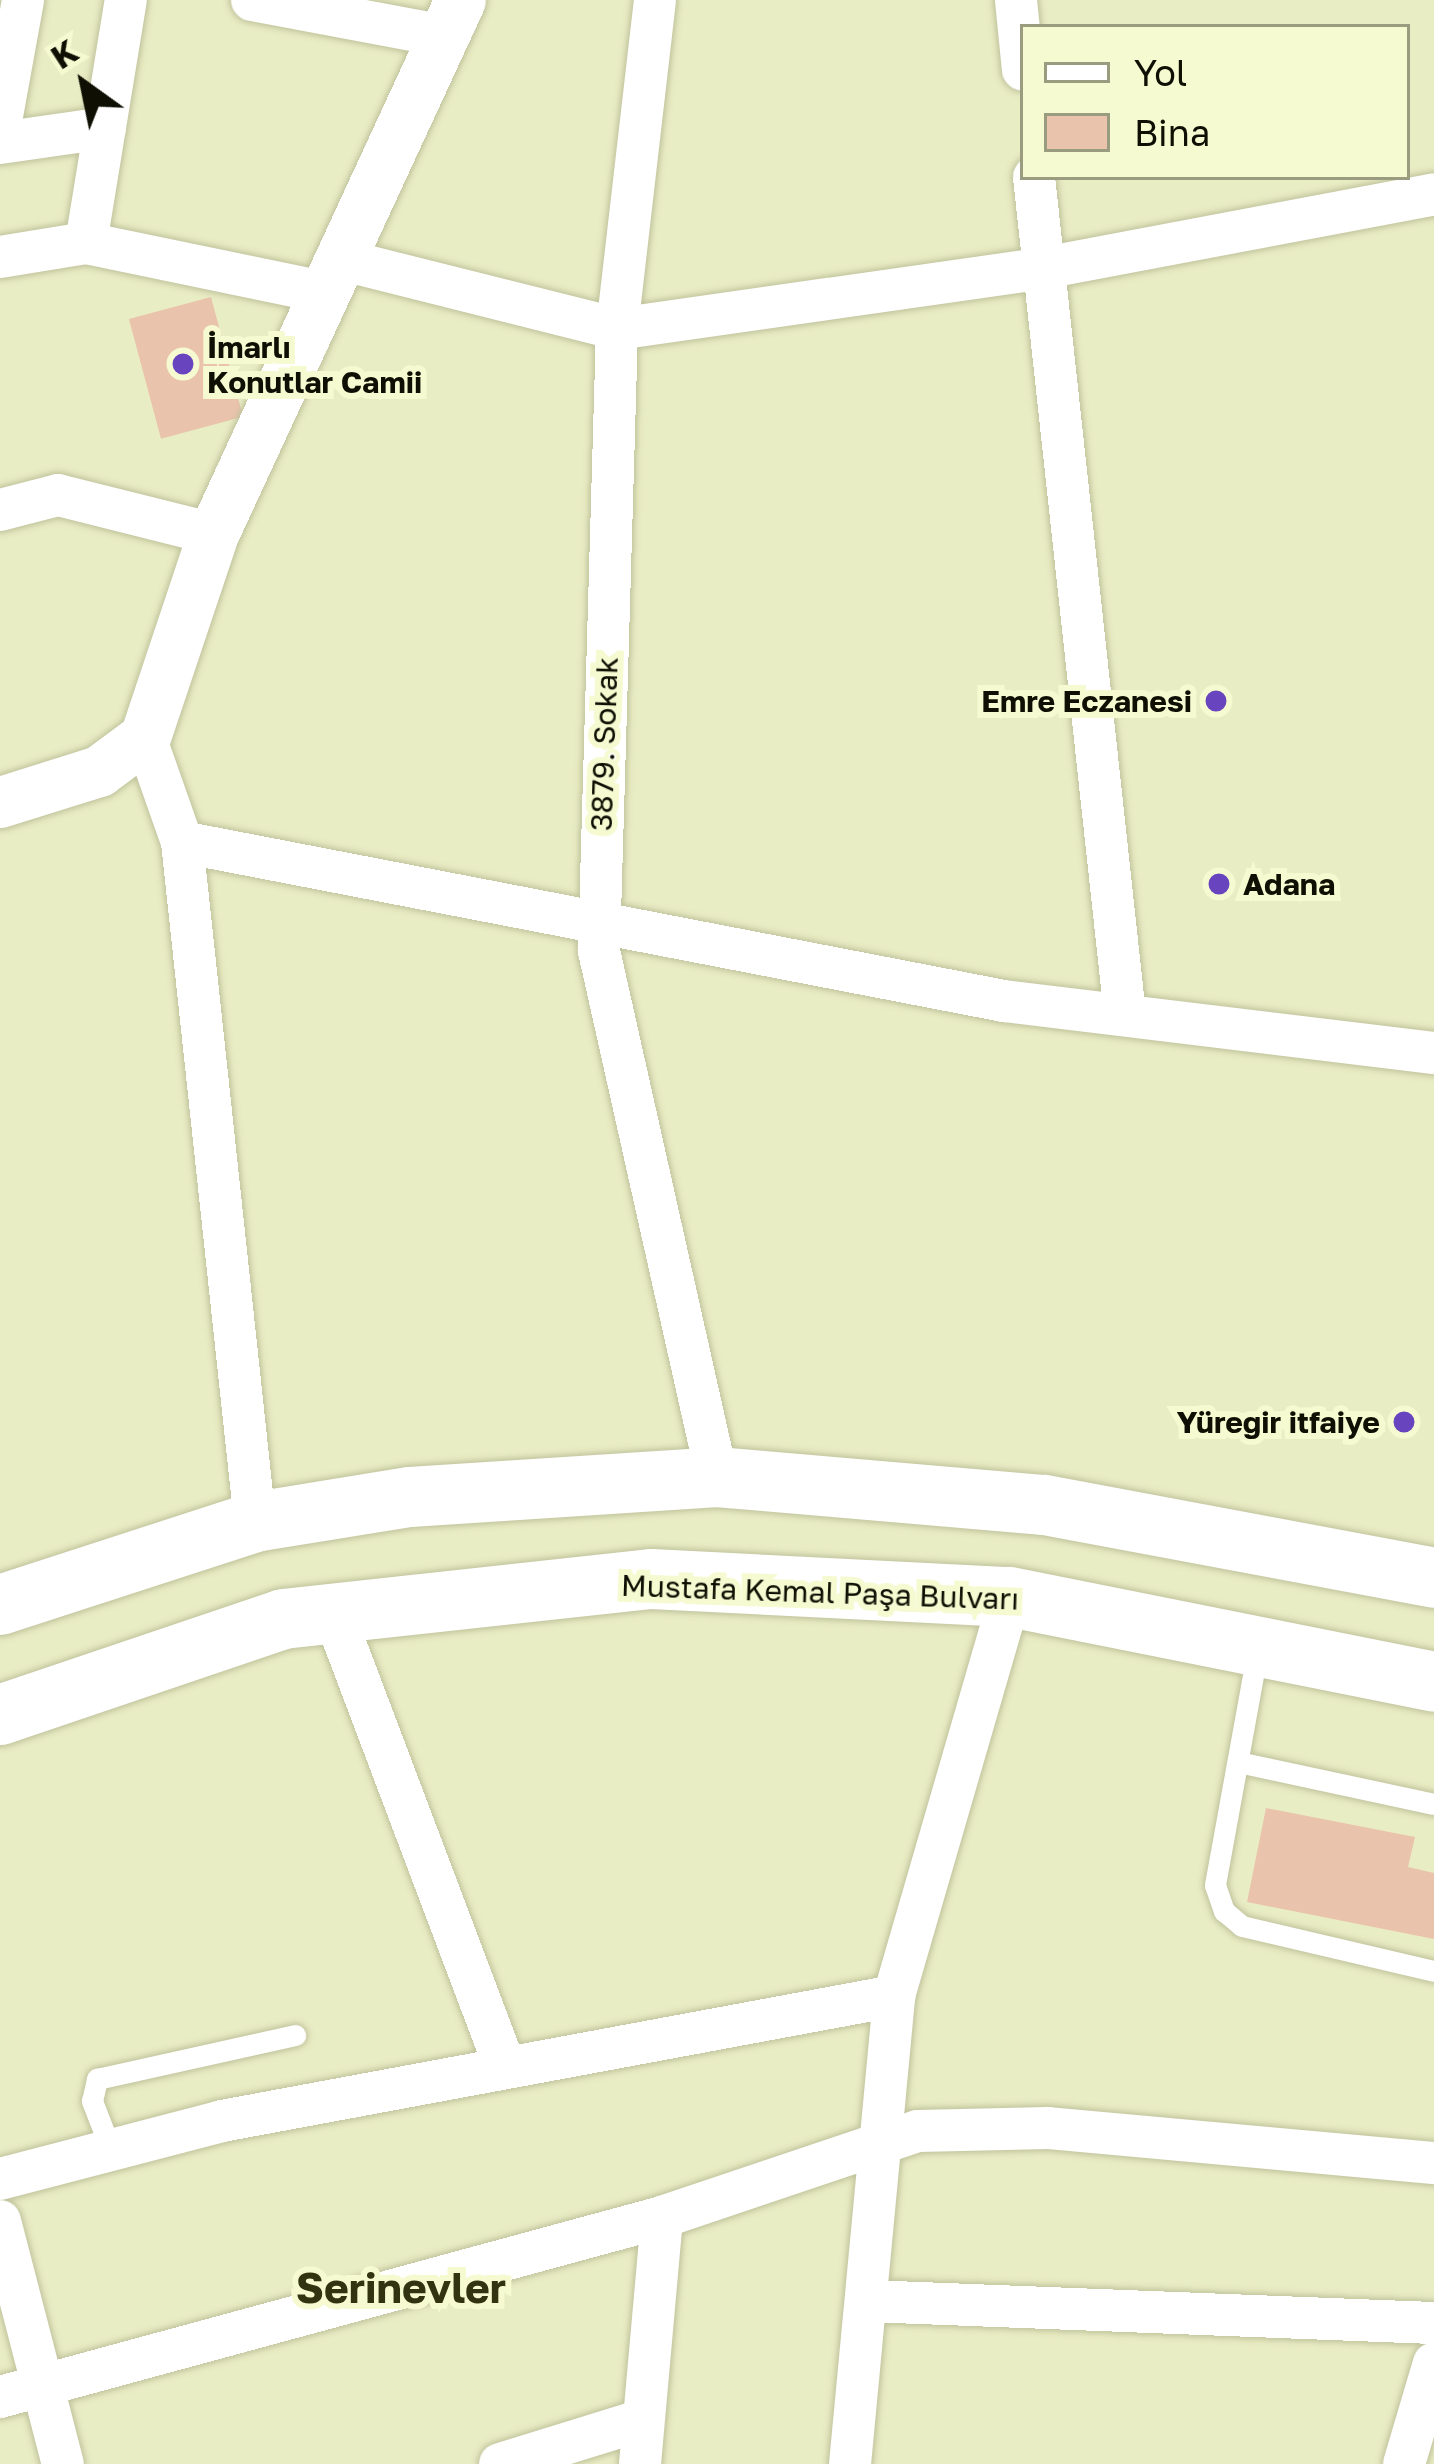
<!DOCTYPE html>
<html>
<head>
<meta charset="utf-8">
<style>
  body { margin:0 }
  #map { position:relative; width:1434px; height:2464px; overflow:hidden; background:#e9edc4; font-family:"Golos Text",sans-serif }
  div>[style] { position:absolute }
  .building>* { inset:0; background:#eac3ad; transform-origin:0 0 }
  .roads { filter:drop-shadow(0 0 3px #c0c39c) drop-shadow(0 0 3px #c0c39c) }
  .service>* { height:21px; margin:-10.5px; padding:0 10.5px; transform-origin:10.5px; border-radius:10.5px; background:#fff }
  .minor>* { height:42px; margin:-21px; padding:0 21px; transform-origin:21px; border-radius:21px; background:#fff }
  .tertiary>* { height:51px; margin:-25.5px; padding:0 25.5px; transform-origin:25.5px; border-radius:25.5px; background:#fff }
  .secondary>* { height:60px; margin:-30px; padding:0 30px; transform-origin:30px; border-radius:30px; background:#fff }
  .dots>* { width:33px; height:33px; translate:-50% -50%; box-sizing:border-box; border:6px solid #f6fad1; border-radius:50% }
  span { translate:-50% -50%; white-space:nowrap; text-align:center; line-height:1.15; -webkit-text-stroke:12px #f6fad1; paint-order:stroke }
  .poi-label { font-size:30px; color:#0f1003; font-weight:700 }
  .left { translate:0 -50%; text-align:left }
  .right { translate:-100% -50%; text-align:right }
  .street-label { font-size:30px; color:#0f1003 }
  .district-label { font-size:42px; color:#323411; font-weight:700 }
  .legend { position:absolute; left:1020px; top:24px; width:390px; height:156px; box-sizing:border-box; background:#f6fad1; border:3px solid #9a9c7f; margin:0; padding:15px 21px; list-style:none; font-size:36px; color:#0f1003 }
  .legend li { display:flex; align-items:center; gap:24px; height:60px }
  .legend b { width:60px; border:3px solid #9a9c7f }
  .north { position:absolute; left:24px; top:24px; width:120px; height:120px; -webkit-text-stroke:9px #f6fad1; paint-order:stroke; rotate:327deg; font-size:33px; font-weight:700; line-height:48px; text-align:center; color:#0f1003 }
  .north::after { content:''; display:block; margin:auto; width:42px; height:54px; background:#0f1003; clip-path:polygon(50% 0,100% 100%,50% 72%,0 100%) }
</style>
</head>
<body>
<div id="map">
  <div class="building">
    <div style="left:211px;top:297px;width:124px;height:85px;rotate:75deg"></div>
    <div style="clip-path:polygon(1266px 1808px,1415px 1837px,1408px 1867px,1434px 1873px,1434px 1939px,1247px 1902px)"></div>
  </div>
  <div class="roads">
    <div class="service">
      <div style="left:1258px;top:1648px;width:241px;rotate:100.3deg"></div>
      <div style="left:1215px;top:1885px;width:28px;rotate:71deg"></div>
      <div style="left:1224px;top:1911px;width:23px;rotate:40deg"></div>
      <div style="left:1242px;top:1926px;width:197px;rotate:13.2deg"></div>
      <div style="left:1238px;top:1762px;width:200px;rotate:12.1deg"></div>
      <div style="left:111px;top:2150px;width:53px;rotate:-111.2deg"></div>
      <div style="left:92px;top:2101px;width:23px;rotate:-77deg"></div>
      <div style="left:97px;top:2079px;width:203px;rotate:-12.5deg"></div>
    </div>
    <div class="minor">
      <div style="left:252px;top:0;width:195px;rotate:10.6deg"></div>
      <div style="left:655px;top:0;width:331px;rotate:96.6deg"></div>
      <div style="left:617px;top:329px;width:622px;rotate:91.66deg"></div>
      <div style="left:599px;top:951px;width:539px;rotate:77.36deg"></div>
      <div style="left:1016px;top:0;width:70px;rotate:84.3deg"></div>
      <div style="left:0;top:127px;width:129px;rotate:-79.7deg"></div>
      <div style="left:0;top:143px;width:106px;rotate:-8.1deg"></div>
      <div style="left:1034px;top:177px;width:842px;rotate:83.8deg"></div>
      <div style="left:86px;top:243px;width:246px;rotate:-80.7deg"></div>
      <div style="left:0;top:257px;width:87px;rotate:-9.2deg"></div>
      <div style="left:86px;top:243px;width:246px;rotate:11.7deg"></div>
      <div style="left:343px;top:260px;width:283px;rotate:14.1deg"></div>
      <div style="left:617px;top:329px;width:431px;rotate:-8.1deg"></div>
      <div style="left:1044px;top:268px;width:397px;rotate:-10.7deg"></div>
      <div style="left:0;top:510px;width:60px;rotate:-14.5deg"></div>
      <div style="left:58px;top:495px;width:160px;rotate:14.1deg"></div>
      <div style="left:145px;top:737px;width:111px;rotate:70.6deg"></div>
      <div style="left:182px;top:842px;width:684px;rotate:83.87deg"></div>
      <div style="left:182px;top:842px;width:837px;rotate:10.95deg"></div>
      <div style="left:1004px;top:1001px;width:433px;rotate:6.9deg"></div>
      <div style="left:332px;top:1609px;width:486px;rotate:69.3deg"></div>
      <div style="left:0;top:2179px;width:229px;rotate:-14.6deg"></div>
      <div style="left:222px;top:2121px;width:684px;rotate:-10.54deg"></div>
      <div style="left:0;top:2221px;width:251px;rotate:75.5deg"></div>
      <div style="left:868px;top:2301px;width:566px;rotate:2.23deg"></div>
      <div style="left:0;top:2397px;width:686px;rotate:-15.21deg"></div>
      <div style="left:662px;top:2217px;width:270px;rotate:-18.6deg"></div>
      <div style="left:918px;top:2131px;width:130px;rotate:-1.3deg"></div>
      <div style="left:1048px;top:2128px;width:388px;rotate:5.2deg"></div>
      <div style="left:500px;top:2464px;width:149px;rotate:-17.2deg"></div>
      <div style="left:640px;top:2464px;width:248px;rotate:-84.9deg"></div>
      <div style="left:850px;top:2464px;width:470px;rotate:-84.6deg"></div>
      <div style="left:894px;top:1996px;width:416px;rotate:-73.8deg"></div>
      <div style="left:1404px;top:2464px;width:105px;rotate:-73.5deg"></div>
    </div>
    <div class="tertiary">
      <div style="left:0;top:802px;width:104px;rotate:-17.4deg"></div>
      <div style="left:99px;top:771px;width:57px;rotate:-36.5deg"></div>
      <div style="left:145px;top:737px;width:214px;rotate:-71.5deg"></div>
      <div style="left:213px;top:534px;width:588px;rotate:-65.18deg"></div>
    </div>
    <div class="secondary">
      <div style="left:0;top:1605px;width:268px;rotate:-18deg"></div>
      <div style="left:255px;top:1522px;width:157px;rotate:-9.2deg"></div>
      <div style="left:410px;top:1497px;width:308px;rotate:-3.7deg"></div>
      <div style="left:717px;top:1477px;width:329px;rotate:4.9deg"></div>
      <div style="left:1045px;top:1505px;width:396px;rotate:10.6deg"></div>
      <div style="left:0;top:1715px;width:299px;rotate:-18.7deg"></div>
      <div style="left:283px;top:1619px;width:370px;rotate:-6.2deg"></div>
      <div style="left:651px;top:1579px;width:359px;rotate:2.9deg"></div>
      <div style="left:1010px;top:1597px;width:432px;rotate:11.3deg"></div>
    </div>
  </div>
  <div class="dots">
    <div style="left:183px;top:364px;background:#6845be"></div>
    <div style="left:1216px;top:701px;background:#6845be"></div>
    <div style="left:1219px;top:884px;background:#6845be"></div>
    <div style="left:1404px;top:1422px;background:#6845be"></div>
  </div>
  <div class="poi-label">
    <span class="left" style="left:207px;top:364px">İmarlı<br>Konutlar Camii</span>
    <span class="right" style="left:1192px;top:701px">Emre Eczanesi</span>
    <span class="left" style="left:1243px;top:884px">Adana</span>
    <span class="right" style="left:1380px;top:1422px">Yüreğir itfaiye</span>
  </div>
  <div class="street-label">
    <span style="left:604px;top:744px;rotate:-88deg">3879. Sokak</span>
    <span style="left:820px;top:1592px;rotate:2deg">Mustafa Kemal Paşa Bulvarı</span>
  </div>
  <div class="district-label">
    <span style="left:401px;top:2287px">Serinevler</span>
  </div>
  <ul class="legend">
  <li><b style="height:15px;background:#fff"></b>Yol</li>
  <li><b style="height:33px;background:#eac3ad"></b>Bina</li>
  </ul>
  <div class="north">K</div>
</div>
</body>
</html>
